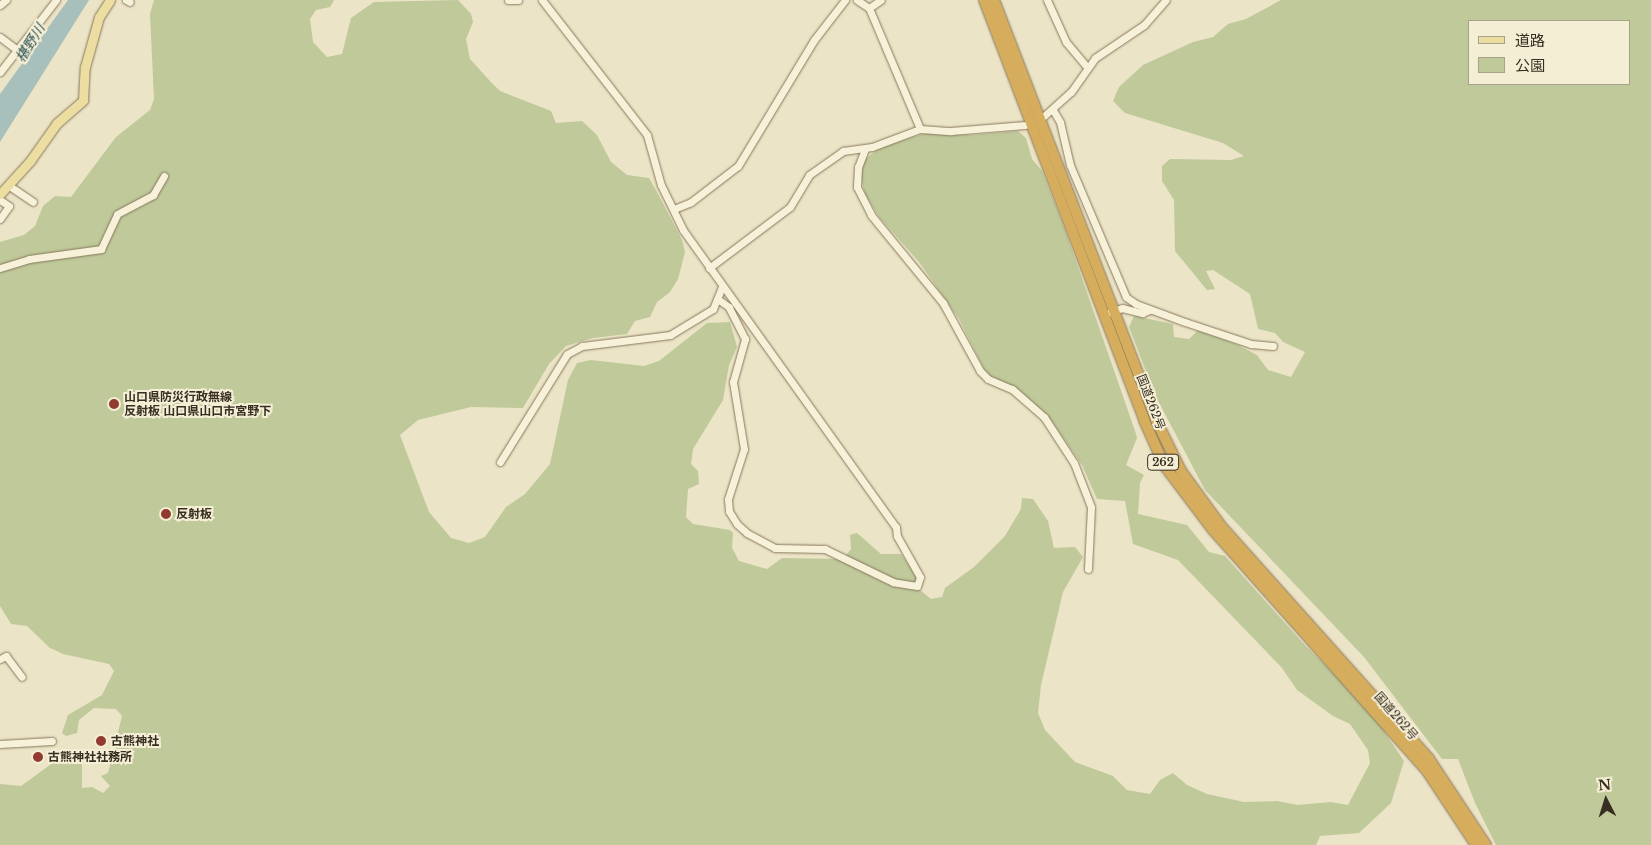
<!DOCTYPE html>
<html>
<head>
<meta charset="utf-8">
<style>
  body { margin:0 }
  #map { position:relative; width:1651px; height:845px; overflow:hidden; background:#ece4c6; font-family:"Libre Baskerville","Noto Sans JP",serif }
  div>[style] { position:absolute }
  .green>* { inset:0; background:#bfc99a }
  .water>* { inset:0; background:#a7c0bb }
  .roads { filter:drop-shadow(0 0 1px #86775d) drop-shadow(0 0 1px #86775d) }
  .minor>* { height:7px; margin:-3.5px; padding:0 3.5px; transform-origin:3.5px; border-radius:3.5px; background:#f7f1d9 }
  .major>* { height:9px; margin:-4.5px; padding:0 4.5px; transform-origin:4.5px; border-radius:4.5px; background:#ecdda0 }
  .highway>* { height:10px; margin:-5px; padding:0 5px; transform-origin:5px; border-radius:5px; background:#d5ad5c }
  .dots>* { width:14px; height:14px; translate:-50% -50%; box-sizing:border-box; border:2px solid #f4eed5; border-radius:50% }
  span { translate:-50% -50%; white-space:nowrap; text-align:center; line-height:1.15; -webkit-text-stroke:4px #f4eed5; paint-order:stroke }
  .shield-label span { padding:1px 4px; background:#f4eed5; border:1px solid; border-radius:4px; -webkit-text-stroke-width:0 }
  .shield-label { font-size:11px; color:#372d20; font-weight:700 }
  .poi-label { font-size:12px; color:#372d20; font-weight:700 }
  .left { translate:0 -50%; text-align:left }
  .street-label { font-size:12px; color:#372d20 }
  .water-label { font-size:14px; color:#305456; font-style:italic }
  .legend { position:absolute; left:1468px; top:20px; width:162px; height:65px; box-sizing:border-box; background:#f4eed5; border:1px solid #a8a18d; margin:0; padding:6px 9px; list-style:none; font-size:15px; color:#372d20 }
  .legend li { display:flex; align-items:center; gap:10px; height:25px }
  .legend b { width:25px; border:1px solid #a8a18d }
  .north { position:absolute; left:1581px; top:775px; width:50px; height:50px; -webkit-text-stroke:4px #f4eed5; paint-order:stroke; rotate:355deg; font-size:14px; font-weight:700; line-height:20px; text-align:center; color:#372d20 }
  .north::after { content:''; display:block; margin:auto; width:18px; height:22px; background:#372d20; clip-path:polygon(50% 0,100% 100%,50% 72%,0 100%) }
</style>
</head>
<body>
<div id="map">
  <div class="green">
    <div style="clip-path:polygon(154px 0,334px 0,330px 7px,316px 10px,310px 19px,313px 42px,327px 57px,342px 54px,351px 18px,374px 2px,458px 0,471px 14px,473px 22px,466px 39px,470px 59px,490px 81px,500px 91px,551px 111px,556px 123px,582px 121px,597px 135px,611px 162px,627px 175px,649px 178px,657px 192px,682px 240px,685px 252px,678px 279px,670px 292px,657px 302px,650px 317px,635px 321px,627px 334px,593px 338px,566px 346px,549px 364px,523px 408px,471px 407px,418px 420px,400px 435px,429px 512px,451px 538px,469px 543px,485px 537px,506px 507px,525px 494px,550px 464px,568px 380px,577px 363px,591px 360px,644px 366px,659px 361px,707px 323px,730px 322px,737px 347px,729px 365px,723px 400px,693px 449px,691px 464px,698px 471px,699px 484px,688px 489px,686px 517px,693px 524px,730px 530px,733px 533px,732px 548px,739px 561px,767px 569px,782px 558px,843px 559px,851px 549px,850px 535px,857px 533px,881px 554px,901px 554px,916px 575px,920px 590px,931px 599px,942px 597px,945px 588px,974px 567px,1005px 536px,1021px 509px,1022px 498px,1033px 499px,1048px 521px,1054px 548px,1075px 547px,1083px 557px,1063px 592px,1041px 685px,1038px 713px,1045px 730px,1075px 762px,1113px 776px,1127px 790px,1150px 794px,1160px 780px,1173px 773px,1187px 785px,1207px 794px,1244px 802px,1277px 801px,1298px 805px,1331px 802px,1348px 805px,1370px 763px,1368px 750px,1350px 724px,1333px 716px,1297px 690px,1282px 668px,1178px 560px,1133px 544px,1125px 501px,1097px 499px,1082px 465px,1048px 416px,1019px 390px,993px 380px,985px 371px,959px 319px,919px 262px,879px 217px,865px 194px,861px 177px,864px 160px,879px 148px,926px 133px,971px 135px,1018px 131px,1026px 138px,1032px 159px,1042px 171px,1066px 232px,1135px 431px,1137px 438px,1126px 465px,1144px 475px,1140px 483px,1138px 514px,1187px 525px,1209px 552px,1225px 556px,1302px 642px,1369px 709px,1404px 761px,1391px 803px,1359px 833px,1320px 836px,1316px 845px,0 845px,0 784px,21px 786px,69px 751px,82px 750px,82px 788px,92px 787px,103px 793px,110px 786px,101px 776px,108px 773px,122px 716px,116px 709px,94px 708px,79px 720px,77px 733px,66px 736px,62px 733px,68px 715px,102px 695px,114px 671px,109px 664px,63px 654px,50px 648px,27px 626px,11px 624px,0 606px,0 242px,24px 235px,35px 226px,43px 206px,55px 196px,71px 197px,116px 137px,150px 110px,154px 99px,150px 14px)"></div>
    <div style="clip-path:polygon(evenodd,1281px 0,1651px 0,1651px 845px,1496px 845px,1475px 803px,1458px 759px,1442px 759px,1364px 657px,1205px 490px,1156px 397px,1129px 327px,1134px 316px,1173px 324px,1174px 337px,1189px 339px,1198px 330px,1236px 344px,1257px 355px,1268px 370px,1291px 377px,1305px 352px,1283px 342px,1275px 333px,1258px 329px,1250px 294px,1213px 270px,1206px 271px,1215px 289px,1207px 290px,1175px 251px,1174px 200px,1162px 181px,1162px 166px,1170px 159px,1231px 160px,1244px 156px,1223px 143px,1125px 113px,1113px 101px,1119px 87px,1143px 65px,1193px 42px,1213px 37px,1228px 24px,1246px 19px,1281px 0,1630px 21px,1630px 84px,1470px 84px,1470px 21px,1630px 21px)"></div>
  </div>
  <div class="water">
    <div style="clip-path:polygon(68px 0,89px 0,0 142px,0 94px)"></div>
  </div>
  <div class="roads">
    <div class="minor">
      <div style="left:126px;top:0;width:4px;rotate:27deg"></div>
      <div style="left:508px;top:0;width:10px"></div>
      <div style="left:542px;top:0;width:171px;rotate:52.1deg"></div>
      <div style="left:647px;top:135px;width:52px;rotate:74.4deg"></div>
      <div style="left:661px;top:185px;width:50px;rotate:63.9deg"></div>
      <div style="left:683px;top:230px;width:365px;rotate:54.4deg"></div>
      <div style="left:896px;top:527px;width:9px;rotate:84deg"></div>
      <div style="left:897px;top:536px;width:47px;rotate:60.7deg"></div>
      <div style="left:920px;top:577px;width:9px;rotate:108deg"></div>
      <div style="left:917px;top:586px;width:24px;rotate:-171deg"></div>
      <div style="left:893px;top:582px;width:76px;rotate:-154.1deg"></div>
      <div style="left:825px;top:549px;width:50px;rotate:-178.9deg"></div>
      <div style="left:775px;top:548px;width:32px;rotate:-152deg"></div>
      <div style="left:747px;top:533px;width:13px;rotate:-138deg"></div>
      <div style="left:737px;top:524px;width:15px;rotate:-122deg"></div>
      <div style="left:729px;top:511px;width:12px;rotate:-95deg"></div>
      <div style="left:728px;top:499px;width:52px;rotate:-72.3deg"></div>
      <div style="left:744px;top:449px;width:68px;rotate:-99.3deg"></div>
      <div style="left:733px;top:382px;width:45px;rotate:-74.4deg"></div>
      <div style="left:745px;top:339px;width:36px;rotate:-117deg"></div>
      <div style="left:729px;top:307px;width:12px;rotate:-145deg"></div>
      <div style="left:857px;top:0;width:14px;rotate:34deg"></div>
      <div style="left:869px;top:8px;width:131px;rotate:67.1deg"></div>
      <div style="left:1047px;top:0;width:46px;rotate:65.7deg"></div>
      <div style="left:1066px;top:42px;width:33px;rotate:50deg"></div>
      <div style="left:0;top:5px;width:8px;rotate:-40deg"></div>
      <div style="left:869px;top:8px;width:14px;rotate:-34deg"></div>
      <div style="left:0;top:37px;width:21px;rotate:37deg"></div>
      <div style="left:0;top:72px;width:91px;rotate:-52.1deg"></div>
      <div style="left:1053px;top:110px;width:14px;rotate:60deg"></div>
      <div style="left:1060px;top:122px;width:44px;rotate:76.9deg"></div>
      <div style="left:1070px;top:165px;width:143px;rotate:67deg"></div>
      <div style="left:1126px;top:297px;width:12px;rotate:35deg"></div>
      <div style="left:1136px;top:304px;width:52px;rotate:20.2deg"></div>
      <div style="left:1185px;top:322px;width:70px;rotate:18.4deg"></div>
      <div style="left:1251px;top:344px;width:22px;rotate:5deg"></div>
      <div style="left:1044px;top:116px;width:36px;rotate:-42deg"></div>
      <div style="left:1071px;top:92px;width:42px;rotate:-54.8deg"></div>
      <div style="left:1095px;top:58px;width:59px;rotate:-34deg"></div>
      <div style="left:1144px;top:25px;width:33px;rotate:-49deg"></div>
      <div style="left:865px;top:149px;width:19px;rotate:111deg"></div>
      <div style="left:858px;top:167px;width:20px;rotate:93deg"></div>
      <div style="left:857px;top:187px;width:31px;rotate:63deg"></div>
      <div style="left:871px;top:215px;width:114px;rotate:50.7deg"></div>
      <div style="left:943px;top:303px;width:77px;rotate:61.4deg"></div>
      <div style="left:980px;top:371px;width:11px;rotate:45deg"></div>
      <div style="left:988px;top:379px;width:26px;rotate:23deg"></div>
      <div style="left:1012px;top:389px;width:43px;rotate:41.2deg"></div>
      <div style="left:1044px;top:417px;width:55px;rotate:56.9deg"></div>
      <div style="left:1074px;top:463px;width:47px;rotate:68.9deg"></div>
      <div style="left:1091px;top:507px;width:62px;rotate:92.8deg"></div>
      <div style="left:8px;top:185px;width:30px;rotate:34deg"></div>
      <div style="left:0;top:200px;width:11px;rotate:34deg"></div>
      <div style="left:9px;top:206px;width:16px;rotate:125deg"></div>
      <div style="left:674px;top:209px;width:18px;rotate:-22deg"></div>
      <div style="left:691px;top:202px;width:59px;rotate:-37.5deg"></div>
      <div style="left:738px;top:166px;width:147px;rotate:-58.9deg"></div>
      <div style="left:814px;top:40px;width:51px;rotate:-52.2deg"></div>
      <div style="left:0;top:268px;width:30px;rotate:-17deg"></div>
      <div style="left:29px;top:259px;width:73px;rotate:-7.9deg"></div>
      <div style="left:101px;top:249px;width:38px;rotate:-65deg"></div>
      <div style="left:117px;top:214px;width:41px;rotate:-27.8deg"></div>
      <div style="left:153px;top:195px;width:22px;rotate:-60deg"></div>
      <div style="left:709px;top:268px;width:101px;rotate:-37deg"></div>
      <div style="left:790px;top:207px;width:37px;rotate:-59deg"></div>
      <div style="left:809px;top:175px;width:42px;rotate:-35.2deg"></div>
      <div style="left:843px;top:151px;width:29px;rotate:-8deg"></div>
      <div style="left:872px;top:147px;width:51px;rotate:-20.6deg"></div>
      <div style="left:920px;top:129px;width:31px;rotate:4deg"></div>
      <div style="left:951px;top:131px;width:74px;rotate:-4.6deg"></div>
      <div style="left:1110px;top:312px;width:13px;rotate:-18deg"></div>
      <div style="left:1122px;top:308px;width:21px;rotate:14deg"></div>
      <div style="left:1142px;top:313px;width:9px;rotate:-21deg"></div>
      <div style="left:500px;top:462px;width:127px;rotate:-58.2deg"></div>
      <div style="left:567px;top:354px;width:17px;rotate:-28deg"></div>
      <div style="left:582px;top:346px;width:89px;rotate:-7.1deg"></div>
      <div style="left:670px;top:335px;width:50px;rotate:-31.2deg"></div>
      <div style="left:713px;top:309px;width:24px;rotate:-68deg"></div>
      <div style="left:0;top:659px;width:7px;rotate:-27deg"></div>
      <div style="left:6px;top:656px;width:26px;rotate:53deg"></div>
      <div style="left:0;top:744px;width:52px;rotate:-3.3deg"></div>
    </div>
    <div class="major">
      <div style="left:0;top:194px;width:45px;rotate:-47.7deg"></div>
      <div style="left:30px;top:161px;width:47px;rotate:-54.6deg"></div>
      <div style="left:57px;top:123px;width:35px;rotate:-41deg"></div>
      <div style="left:83px;top:100px;width:33px;rotate:-87deg"></div>
      <div style="left:85px;top:67px;width:52px;rotate:-74.4deg"></div>
      <div style="left:99px;top:17px;width:20px;rotate:-57deg"></div>
    </div>
    <div class="highway">
      <div style="left:984px;top:0;width:449px;rotate:69.1deg"></div>
      <div style="left:1144px;top:420px;width:49px;rotate:66deg"></div>
      <div style="left:1164px;top:465px;width:81px;rotate:53deg"></div>
      <div style="left:1213px;top:530px;width:322px;rotate:48.4deg"></div>
      <div style="left:1427px;top:771px;width:89px;rotate:56.5deg"></div>
      <div style="left:994px;top:0;width:450px;rotate:68.9deg"></div>
      <div style="left:1156px;top:420px;width:57px;rotate:63.9deg"></div>
      <div style="left:1181px;top:471px;width:68px;rotate:54deg"></div>
      <div style="left:1221px;top:526px;width:312px;rotate:48.2deg"></div>
      <div style="left:1429px;top:759px;width:103px;rotate:56.5deg"></div>
    </div>
  </div>
  <div class="dots">
    <div style="left:114px;top:404px;background:#913a30"></div>
    <div style="left:166px;top:514px;background:#913a30"></div>
    <div style="left:101px;top:741px;background:#913a30"></div>
    <div style="left:38px;top:757px;background:#913a30"></div>
  </div>
  <div class="shield-label">
    <span style="left:1163px;top:462px">262</span>
  </div>
  <div class="poi-label">
    <span class="left" style="left:124px;top:404px">山口県防災行政無線<br>反射板 山口県山口市宮野下</span>
    <span class="left" style="left:176px;top:514px">反射板</span>
    <span class="left" style="left:111px;top:741px">古熊神社</span>
    <span class="left" style="left:48px;top:757px">古熊神社社務所</span>
  </div>
  <div class="street-label">
    <span style="left:1151px;top:402px;rotate:69deg">国道262号</span>
    <span style="left:1396px;top:716px;rotate:49deg">国道262号</span>
  </div>
  <div class="water-label">
    <span style="left:30px;top:43px;rotate:-58deg">椹野川</span>
  </div>
  <ul class="legend">
  <li><b style="height:6px;background:#ecdda0"></b>道路</li>
  <li><b style="height:14px;background:#bfc99a"></b>公園</li>
  </ul>
  <div class="north">N</div>
</div>
</body>
</html>
